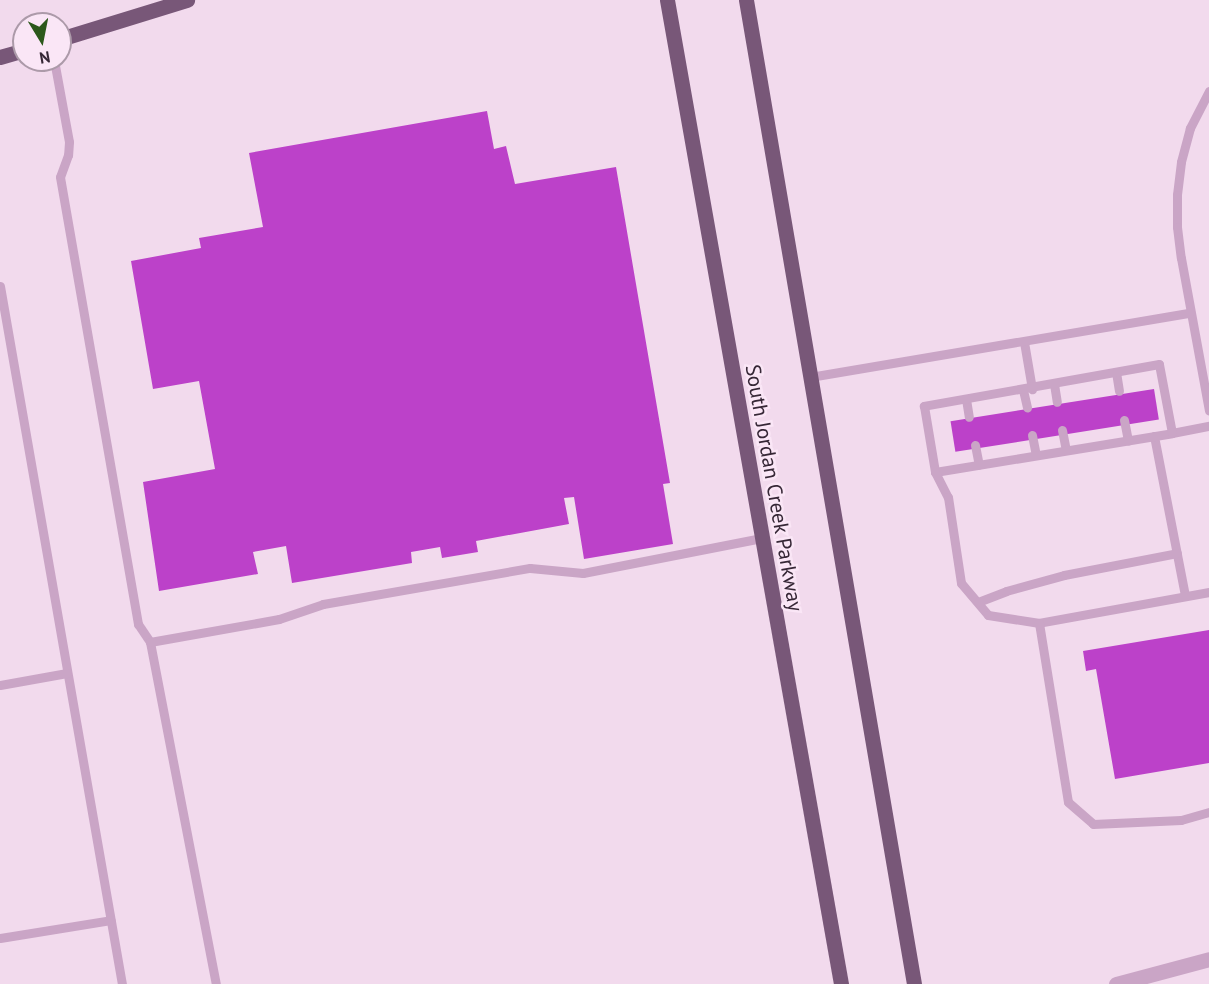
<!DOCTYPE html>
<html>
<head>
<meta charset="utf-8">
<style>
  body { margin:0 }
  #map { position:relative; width:1209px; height:984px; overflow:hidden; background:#f2daed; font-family:"PT Sans",sans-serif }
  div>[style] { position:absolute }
  .building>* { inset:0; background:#bc41c9; transform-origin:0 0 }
  .service>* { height:9px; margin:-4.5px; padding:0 4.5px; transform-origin:4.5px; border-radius:4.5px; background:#caa5c6 }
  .minor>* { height:15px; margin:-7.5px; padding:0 7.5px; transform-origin:7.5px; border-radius:7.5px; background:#caa5c6 }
  .primary>* { height:15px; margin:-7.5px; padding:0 7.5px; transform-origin:7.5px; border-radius:7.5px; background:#785778 }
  span { translate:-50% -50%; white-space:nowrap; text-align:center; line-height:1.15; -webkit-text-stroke:5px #fae6f6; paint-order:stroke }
  .street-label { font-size:21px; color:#362736 }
  .north { position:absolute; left:12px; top:12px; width:60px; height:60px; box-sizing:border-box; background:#fae6f6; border:2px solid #ac9aa9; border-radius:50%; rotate:170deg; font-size:16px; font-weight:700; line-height:24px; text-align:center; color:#362736 }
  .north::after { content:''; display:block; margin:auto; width:21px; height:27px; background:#2c581b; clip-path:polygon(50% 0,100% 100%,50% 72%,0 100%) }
</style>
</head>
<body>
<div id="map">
  <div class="building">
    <div style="clip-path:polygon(487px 111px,494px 149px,506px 146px,515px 184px,616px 167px,670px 483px,663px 484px,673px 544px,584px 559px,574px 497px,564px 498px,569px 524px,476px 541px,478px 552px,442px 558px,440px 547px,411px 552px,412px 563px,292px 583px,286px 546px,253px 552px,258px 574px,159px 591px,143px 482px,215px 469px,199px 381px,153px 389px,131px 261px,201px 248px,199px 238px,263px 227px,249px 153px)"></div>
    <div style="left:1154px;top:389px;width:31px;height:206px;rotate:81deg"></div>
    <div style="clip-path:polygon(1209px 630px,1209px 763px,1115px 779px,1096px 669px,1086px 671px,1083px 651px)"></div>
  </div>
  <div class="service">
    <div style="left:54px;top:60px;width:83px;rotate:79.6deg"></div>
    <div style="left:69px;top:142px;width:13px;rotate:94deg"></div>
    <div style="left:68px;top:155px;width:23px;rotate:110deg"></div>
    <div style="left:60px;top:177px;width:454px;rotate:80.1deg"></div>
    <div style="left:138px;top:624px;width:22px;rotate:56deg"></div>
    <div style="left:150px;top:642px;width:348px;rotate:79.1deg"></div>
    <div style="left:1209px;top:91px;width:42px;rotate:117.2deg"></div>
    <div style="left:1190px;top:128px;width:35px;rotate:105deg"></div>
    <div style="left:1181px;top:162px;width:33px;rotate:97deg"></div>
    <div style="left:1177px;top:195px;width:32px;rotate:90deg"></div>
    <div style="left:1177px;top:227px;width:31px;rotate:83deg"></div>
    <div style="left:1181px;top:258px;width:155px;rotate:79.6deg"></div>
    <div style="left:0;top:286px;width:709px;rotate:80.09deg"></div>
    <div style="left:1024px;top:342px;width:48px;rotate:80.3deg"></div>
    <div style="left:1116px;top:372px;width:19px;rotate:81deg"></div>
    <div style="left:810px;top:377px;width:385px;rotate:-9.6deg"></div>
    <div style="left:1054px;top:384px;width:18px;rotate:81deg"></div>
    <div style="left:1023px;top:390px;width:18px;rotate:77deg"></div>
    <div style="left:966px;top:399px;width:18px;rotate:81deg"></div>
    <div style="left:1124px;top:420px;width:21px;rotate:79deg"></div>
    <div style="left:1062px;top:430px;width:20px;rotate:79deg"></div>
    <div style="left:1172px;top:433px;width:38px;rotate:-11deg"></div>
    <div style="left:1032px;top:435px;width:20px;rotate:79deg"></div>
    <div style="left:1154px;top:436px;width:163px;rotate:79deg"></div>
    <div style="left:975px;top:445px;width:20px;rotate:79deg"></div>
    <div style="left:935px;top:472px;width:240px;rotate:-9.3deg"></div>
    <div style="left:1172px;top:433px;width:70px;rotate:-100.7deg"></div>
    <div style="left:1159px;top:364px;width:239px;rotate:169.9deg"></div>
    <div style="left:924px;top:406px;width:67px;rotate:80.5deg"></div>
    <div style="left:935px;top:472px;width:28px;rotate:63deg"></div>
    <div style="left:948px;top:497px;width:87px;rotate:81.4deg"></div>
    <div style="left:961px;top:583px;width:42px;rotate:49.8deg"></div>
    <div style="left:988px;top:615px;width:52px;rotate:8.9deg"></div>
    <div style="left:1209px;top:592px;width:173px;rotate:169.7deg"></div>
    <div style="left:1039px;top:623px;width:181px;rotate:80.8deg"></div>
    <div style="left:1068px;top:802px;width:33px;rotate:41deg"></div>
    <div style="left:1093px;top:824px;width:88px;rotate:-2.6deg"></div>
    <div style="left:1181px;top:820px;width:29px;rotate:-16deg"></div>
    <div style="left:978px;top:602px;width:30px;rotate:-21deg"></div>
    <div style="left:1006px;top:591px;width:60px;rotate:-15.4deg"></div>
    <div style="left:1064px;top:575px;width:115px;rotate:-11deg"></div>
    <div style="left:150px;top:642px;width:131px;rotate:-10.1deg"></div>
    <div style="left:279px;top:619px;width:46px;rotate:-18.8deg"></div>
    <div style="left:323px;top:604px;width:210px;rotate:-9.9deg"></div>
    <div style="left:530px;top:568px;width:53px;rotate:5.4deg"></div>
    <div style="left:583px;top:573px;width:182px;rotate:-11.1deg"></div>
    <div style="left:0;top:685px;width:68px;rotate:-10.2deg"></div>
    <div style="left:0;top:938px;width:112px;rotate:-9.2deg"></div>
  </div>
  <div class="minor">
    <div style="left:1116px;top:984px;width:96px;rotate:-15deg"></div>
  </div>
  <div class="primary">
    <div style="left:667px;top:0;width:999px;rotate:79.97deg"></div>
    <div style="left:746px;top:0;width:998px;rotate:80.31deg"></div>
    <div style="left:60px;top:39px;width:133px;rotate:-17.1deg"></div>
    <div style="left:0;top:57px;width:25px;rotate:-16deg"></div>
  </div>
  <div class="street-label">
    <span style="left:774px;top:488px;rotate:80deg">South Jordan Creek Parkway</span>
  </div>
  <div class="north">N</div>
</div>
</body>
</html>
